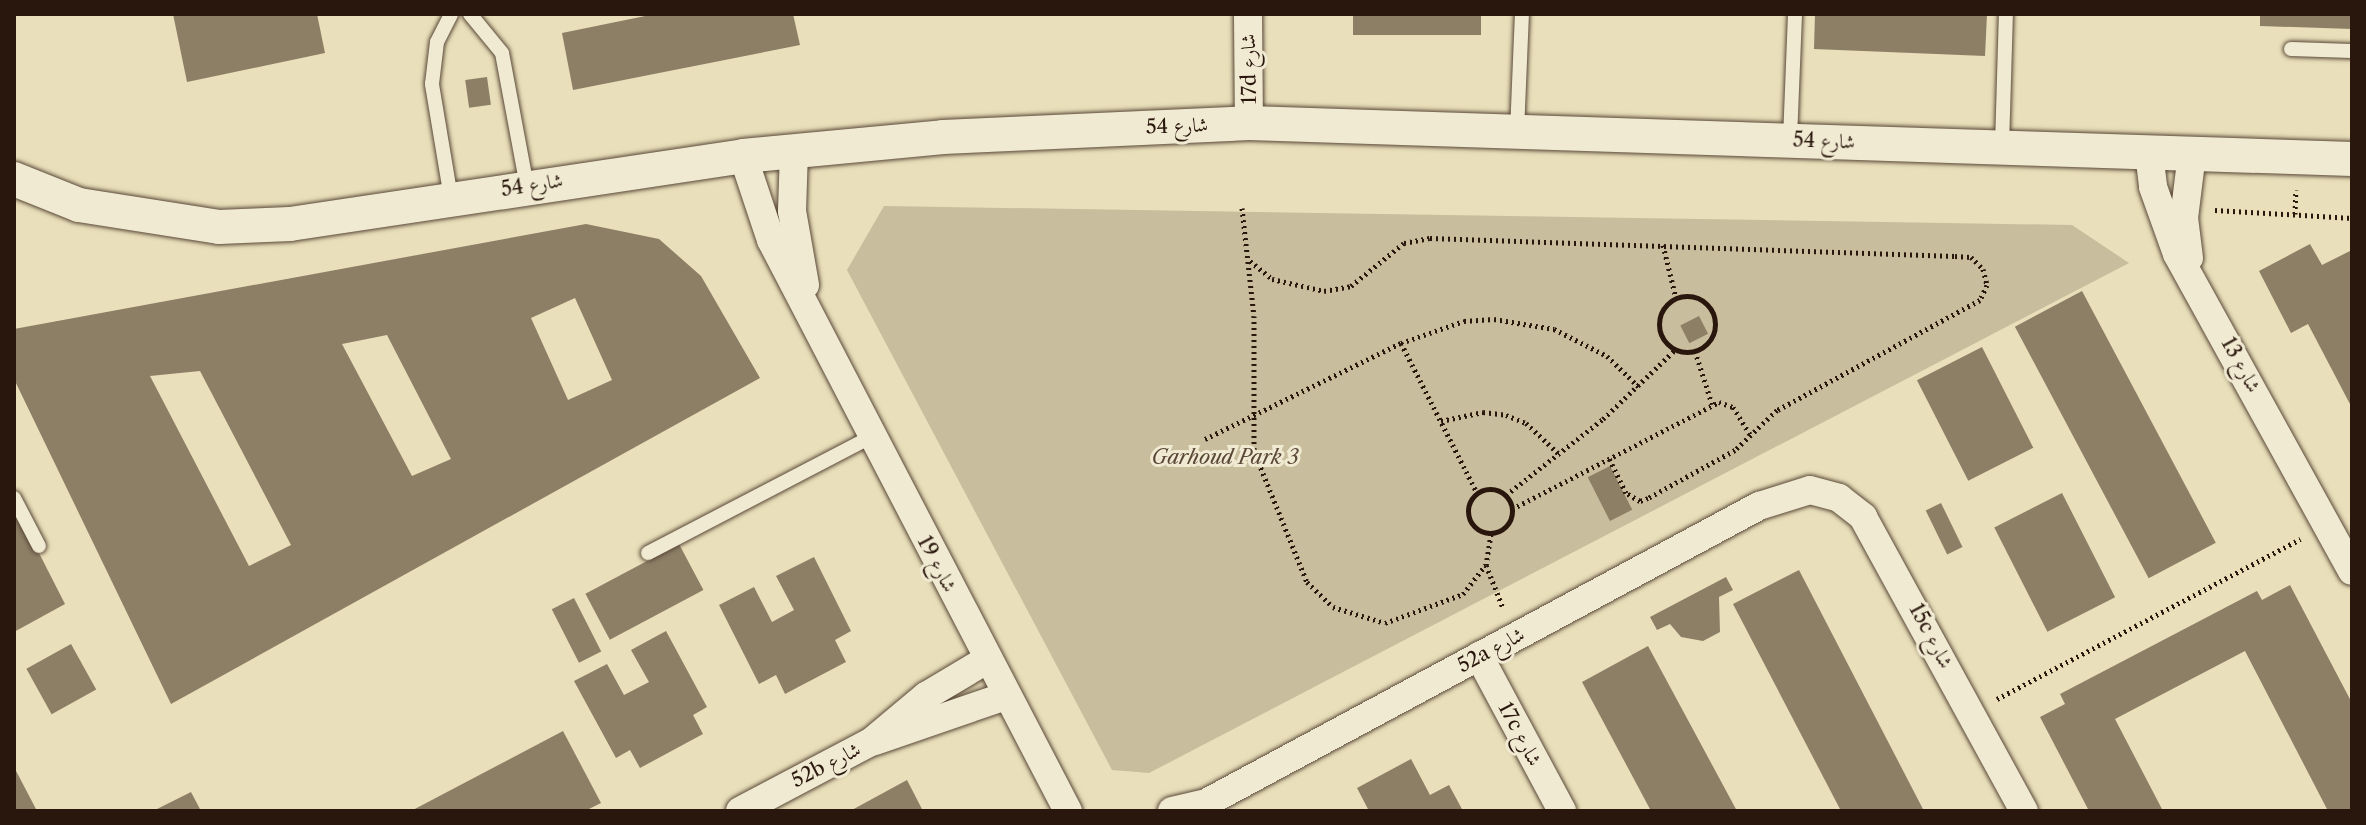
<!DOCTYPE html>
<html>
<head>
<meta charset="utf-8">
<style>
  body { margin:0 }
  #map { position:relative; width:2366px; height:825px; overflow:hidden; background:#e9dfba; font-family:"Libre Caslon Text",Amiri,serif }
  div>[style] { position:absolute }
  .green>* { inset:0; background:#c8bd9c }
  .building>* { inset:0; background:#8d7f66; transform-origin:0 0 }
  .path>* { height:5px; margin-top:-2.5px; transform-origin:0; background:repeating-linear-gradient(90deg,#29160c 0 2px,transparent 0 6px) }
  .path>.ring { margin:-2.5px; padding:0; box-sizing:content-box; background:none; border:5px solid #29160c; border-radius:50% }
  .roads { filter:drop-shadow(0 0 2px #594838) drop-shadow(0 0 2px #594838) }
  .service>* { height:14px; margin:-7px; padding:0 7px; transform-origin:7px; border-radius:7px; background:#f1ead2 }
  .minor>* { height:28px; margin:-14px; padding:0 14px; transform-origin:14px; border-radius:14px; background:#f1ead2 }
  .tertiary>* { height:34px; margin:-17px; padding:0 17px; transform-origin:17px; border-radius:17px; background:#f1ead2 }
  span { translate:-50% -50%; white-space:nowrap; text-align:center; line-height:1.15; -webkit-text-stroke:6px #f1ead2; paint-order:stroke }
  .street-label { font-size:20px; color:#29160c }
  .park-label { font-size:20px; color:#594837; font-style:italic }
  .frame { position:absolute; inset:0; border:16px solid #29160c; pointer-events:none }
</style>
</head>
<body>
<div id="map">
  <div class="green">
    <div style="clip-path:polygon(884px 206px,2072px 225px,2129px 263px,1149px 773px,1112px 770px,847px 270px)"></div>
  </div>
  <div class="building">
    <div style="clip-path:polygon(173px 14px,317px 14px,325px 53px,187px 82px)"></div>
    <div style="clip-path:polygon(655px 14px,793px 14px,800px 45px,573px 90px,562px 33px)"></div>
    <div style="left:1353px;top:14px;width:128px;height:21px"></div>
    <div style="clip-path:polygon(1815px 14px,1987px 14px,1985px 56px,1814px 49px)"></div>
    <div style="clip-path:polygon(2260px 14px,2352px 14px,2352px 29px,2260px 26px)"></div>
    <div style="left:487px;top:77px;width:28px;height:22px;rotate:82deg"></div>
    <div style="clip-path:polygon(evenodd,586px 224px,659px 239px,701px 276px,760px 378px,171px 704px,14px 379px,14px 329px,586px 224px,575px 298px,612px 380px,568px 400px,531px 318px,575px 298px,586px 224px,387px 335px,451px 459px,412px 476px,342px 344px,387px 335px,586px 224px,200px 371px,291px 545px,249px 566px,150px 376px,200px 371px)"></div>
    <div style="clip-path:polygon(2310px 244px,2322px 265px,2352px 250px,2352px 408px,2308px 324px,2291px 333px,2259px 271px)"></div>
    <div style="left:2082px;top:291px;width:285px;height:76px;rotate:62deg"></div>
    <div style="left:1699px;top:316px;width:20px;height:21px;rotate:63deg"></div>
    <div style="left:1982px;top:347px;width:113px;height:73px;rotate:63deg"></div>
    <div style="left:1610px;top:466px;width:49px;height:25px;rotate:63deg"></div>
    <div style="left:2062px;top:493px;width:117px;height:76px;rotate:63deg"></div>
    <div style="left:1941px;top:503px;width:49px;height:17px;rotate:64deg"></div>
    <div style="clip-path:polygon(14px 504px,65px 604px,14px 632px)"></div>
    <div style="left:679px;top:544px;width:52px;height:106px;rotate:62deg"></div>
    <div style="clip-path:polygon(814px 557px,851px 631px,835px 640px,846px 662px,785px 694px,776px 675px,759px 684px,719px 605px,754px 587px,772px 622px,794px 610px,776px 576px)"></div>
    <div style="clip-path:polygon(1799px 570px,1924px 811px,1841px 811px,1733px 604px)"></div>
    <div style="clip-path:polygon(1726px 577px,1733px 590px,1719px 597px,1720px 632px,1703px 641px,1681px 637px,1670px 624px,1657px 630px,1650px 617px)"></div>
    <div style="clip-path:polygon(2290px 585px,2352px 703px,2352px 811px,2328px 811px,2245px 651px,2115px 719px,2163px 811px,2089px 811px,2040px 717px,2065px 704px,2060px 694px,2257px 591px,2262px 600px)"></div>
    <div style="left:574px;top:598px;width:60px;height:25px;rotate:63deg"></div>
    <div style="clip-path:polygon(666px 631px,707px 707px,693px 715px,703px 734px,640px 768px,630px 750px,616px 758px,574px 681px,607px 664px,624px 695px,649px 682px,631px 650px)"></div>
    <div style="left:71px;top:644px;width:52px;height:51px;rotate:61deg"></div>
    <div style="clip-path:polygon(1648px 646px,1737px 811px,1651px 811px,1582px 682px)"></div>
    <div style="clip-path:polygon(563px 731px,601px 803px,585px 811px,411px 811px)"></div>
    <div style="clip-path:polygon(1411px 759px,1430px 795px,1449px 785px,1463px 811px,1369px 811px,1357px 788px)"></div>
    <div style="clip-path:polygon(14px 767px,37px 811px,14px 811px)"></div>
    <div style="clip-path:polygon(907px 780px,923px 811px,850px 811px)"></div>
    <div style="clip-path:polygon(191px 792px,201px 811px,153px 811px)"></div>
  </div>
  <div class="path">
    <div style="left:1242px;top:208px;width:109px;rotate:83.7deg"></div>
    <div style="left:1254px;top:316px;width:135px;rotate:90deg"></div>
    <div style="left:1254px;top:451px;width:141px;rotate:68deg"></div>
    <div style="left:1307px;top:582px;width:36px;rotate:44deg"></div>
    <div style="left:1333px;top:607px;width:54px;rotate:17.1deg"></div>
    <div style="left:1385px;top:623px;width:83px;rotate:-20.4deg"></div>
    <div style="left:1463px;top:594px;width:37px;rotate:-52deg"></div>
    <div style="left:2215px;top:210px;width:137px;rotate:3.3deg"></div>
    <div style="left:2295px;top:214px;width:24px;rotate:-88deg"></div>
    <div style="left:1663px;top:245px;width:55px;rotate:76.2deg"></div>
    <div style="left:1250px;top:261px;width:28px;rotate:39deg"></div>
    <div style="left:1272px;top:279px;width:53px;rotate:13deg"></div>
    <div style="left:1324px;top:291px;width:27px;rotate:-10deg"></div>
    <div style="left:1351px;top:286px;width:68px;rotate:-39.1deg"></div>
    <div style="left:1404px;top:243px;width:26px;rotate:-11deg"></div>
    <div style="left:1430px;top:238px;width:525px;rotate:1.96deg"></div>
    <div style="left:1955px;top:256px;width:16px;rotate:4deg"></div>
    <div style="left:1971px;top:257px;width:17px;rotate:45deg"></div>
    <div style="left:1983px;top:269px;width:16px;rotate:76deg"></div>
    <div style="left:1987px;top:285px;width:17px;rotate:115deg"></div>
    <div style="left:1980px;top:300px;width:231px;rotate:151.5deg"></div>
    <div style="left:1777px;top:410px;width:58px;rotate:136.4deg"></div>
    <div style="left:1735px;top:450px;width:99px;rotate:151.1deg"></div>
    <div style="left:1648px;top:498px;width:9px;rotate:159deg"></div>
    <div style="left:1640px;top:501px;width:16px;rotate:-150deg"></div>
    <div style="left:1626px;top:493px;width:39px;rotate:-116deg"></div>
    <div class="ring" style="left:1659px;top:296px;width:51px;height:51px"></div>
    <div style="left:1401px;top:343px;width:168px;rotate:63.1deg"></div>
    <div style="left:1695px;top:351px;width:56px;rotate:72.2deg"></div>
    <div style="left:1441px;top:421px;width:43px;rotate:-12.1deg"></div>
    <div style="left:1483px;top:412px;width:23px;rotate:7deg"></div>
    <div style="left:1506px;top:415px;width:22px;rotate:22deg"></div>
    <div style="left:1526px;top:423px;width:44px;rotate:43.2deg"></div>
    <div style="left:1205px;top:439px;width:218px;rotate:-26.1deg"></div>
    <div style="left:1401px;top:343px;width:67px;rotate:-19.2deg"></div>
    <div style="left:1464px;top:321px;width:30px;rotate:-4deg"></div>
    <div style="left:1494px;top:319px;width:61px;rotate:9.5deg"></div>
    <div style="left:1554px;top:329px;width:59px;rotate:27deg"></div>
    <div style="left:1607px;top:356px;width:45px;rotate:44.1deg"></div>
    <div class="ring" style="left:1468px;top:489px;width:39px;height:39px"></div>
    <div style="left:1506px;top:495px;width:123px;rotate:-38.1deg"></div>
    <div style="left:1603px;top:419px;width:101px;rotate:-43.8deg"></div>
    <div style="left:1512px;top:509px;width:233px;rotate:-27.3deg"></div>
    <div style="left:1719px;top:402px;width:15px;rotate:20deg"></div>
    <div style="left:1733px;top:407px;width:32px;rotate:58deg"></div>
    <div style="left:1491px;top:534px;width:31px;rotate:99deg"></div>
    <div style="left:1486px;top:565px;width:46px;rotate:68.4deg"></div>
    <div style="left:1997px;top:699px;width:343px;rotate:-27.8deg"></div>
  </div>
  <div class="roads">
    <div class="service">
      <div style="left:470px;top:14px;width:50px;rotate:50.6deg"></div>
      <div style="left:502px;top:53px;width:135px;rotate:79.4deg"></div>
      <div style="left:2291px;top:49px;width:61px;rotate:1.9deg"></div>
      <div style="left:1517px;top:132px;width:118px;rotate:-87.6deg"></div>
      <div style="left:1790px;top:139px;width:125px;rotate:-87.7deg"></div>
      <div style="left:2002px;top:146px;width:132px;rotate:-88.3deg"></div>
      <div style="left:451px;top:198px;width:116px;rotate:-99.5deg"></div>
      <div style="left:432px;top:84px;width:42px;rotate:-83.2deg"></div>
      <div style="left:437px;top:42px;width:31px;rotate:-63deg"></div>
      <div style="left:14px;top:498px;width:54px;rotate:62.5deg"></div>
      <div style="left:648px;top:553px;width:251px;rotate:-27.5deg"></div>
    </div>
    <div class="minor">
      <div style="left:1248px;top:14px;width:109px;rotate:89.5deg"></div>
      <div style="left:794px;top:151px;width:60px;rotate:91.9deg"></div>
      <div style="left:792px;top:211px;width:75px;rotate:80deg"></div>
      <div style="left:2149px;top:153px;width:34px;rotate:83deg"></div>
      <div style="left:2153px;top:187px;width:71px;rotate:70.3deg"></div>
      <div style="left:2177px;top:254px;width:362px;rotate:61.1deg"></div>
      <div style="left:743px;top:156px;width:89px;rotate:71.6deg"></div>
      <div style="left:771px;top:240px;width:644px;rotate:62.52deg"></div>
      <div style="left:2189px;top:258px;width:40px;rotate:-97.1deg"></div>
      <div style="left:2184px;top:218px;width:64px;rotate:-82.9deg"></div>
      <div style="left:1479px;top:656px;width:176px;rotate:61.8deg"></div>
      <div style="left:875px;top:741px;width:139px;rotate:-19deg"></div>
      <div style="left:740px;top:811px;width:148px;rotate:-27.8deg"></div>
      <div style="left:871px;top:742px;width:72px;rotate:-39.9deg"></div>
      <div style="left:926px;top:696px;width:72px;rotate:-30.8deg"></div>
      <div style="left:1172px;top:811px;width:35px;rotate:-13deg"></div>
      <div style="left:1206px;top:803px;width:628px;rotate:-28.24deg"></div>
      <div style="left:1759px;top:506px;width:53px;rotate:-17.4deg"></div>
      <div style="left:1810px;top:490px;width:30px;rotate:15deg"></div>
      <div style="left:1839px;top:498px;width:31px;rotate:38deg"></div>
      <div style="left:1863px;top:517px;width:335px;rotate:61.3deg"></div>
    </div>
    <div class="tertiary">
      <div style="left:14px;top:179px;width:70px;rotate:21.8deg"></div>
      <div style="left:79px;top:205px;width:142px;rotate:8.9deg"></div>
      <div style="left:219px;top:227px;width:71px;rotate:-2.4deg"></div>
      <div style="left:290px;top:224px;width:458px;rotate:-8.5deg"></div>
      <div style="left:743px;top:156px;width:201px;rotate:-5.4deg"></div>
      <div style="left:943px;top:137px;width:306px;rotate:-2.6deg"></div>
      <div style="left:1249px;top:123px;width:1104px;rotate:1.87deg"></div>
    </div>
  </div>
  <div class="street-label">
    <span style="left:1249px;top:69px;rotate:-91deg">17d شارع</span>
    <span style="left:1177px;top:126px;rotate:-2deg">شارع 54</span>
    <span style="left:1824px;top:141px;rotate:2deg">شارع 54</span>
    <span style="left:532px;top:185px;rotate:-9deg">شارع 54</span>
    <span style="left:2241px;top:365px;rotate:61deg">شارع 13</span>
    <span style="left:937px;top:564px;rotate:62deg">شارع 19</span>
    <span style="left:1931px;top:636px;rotate:62deg">15c شارع</span>
    <span style="left:1491px;top:650px;rotate:-28deg">52a شارع</span>
    <span style="left:1520px;top:734px;rotate:62deg">17c شارع</span>
    <span style="left:826px;top:765px;rotate:-27deg">52b شارع</span>
  </div>
  <div class="park-label">
    <span style="left:1225px;top:457px">Garhoud Park 3</span>
  </div>
  <div class="frame"></div>
</div>
</body>
</html>
